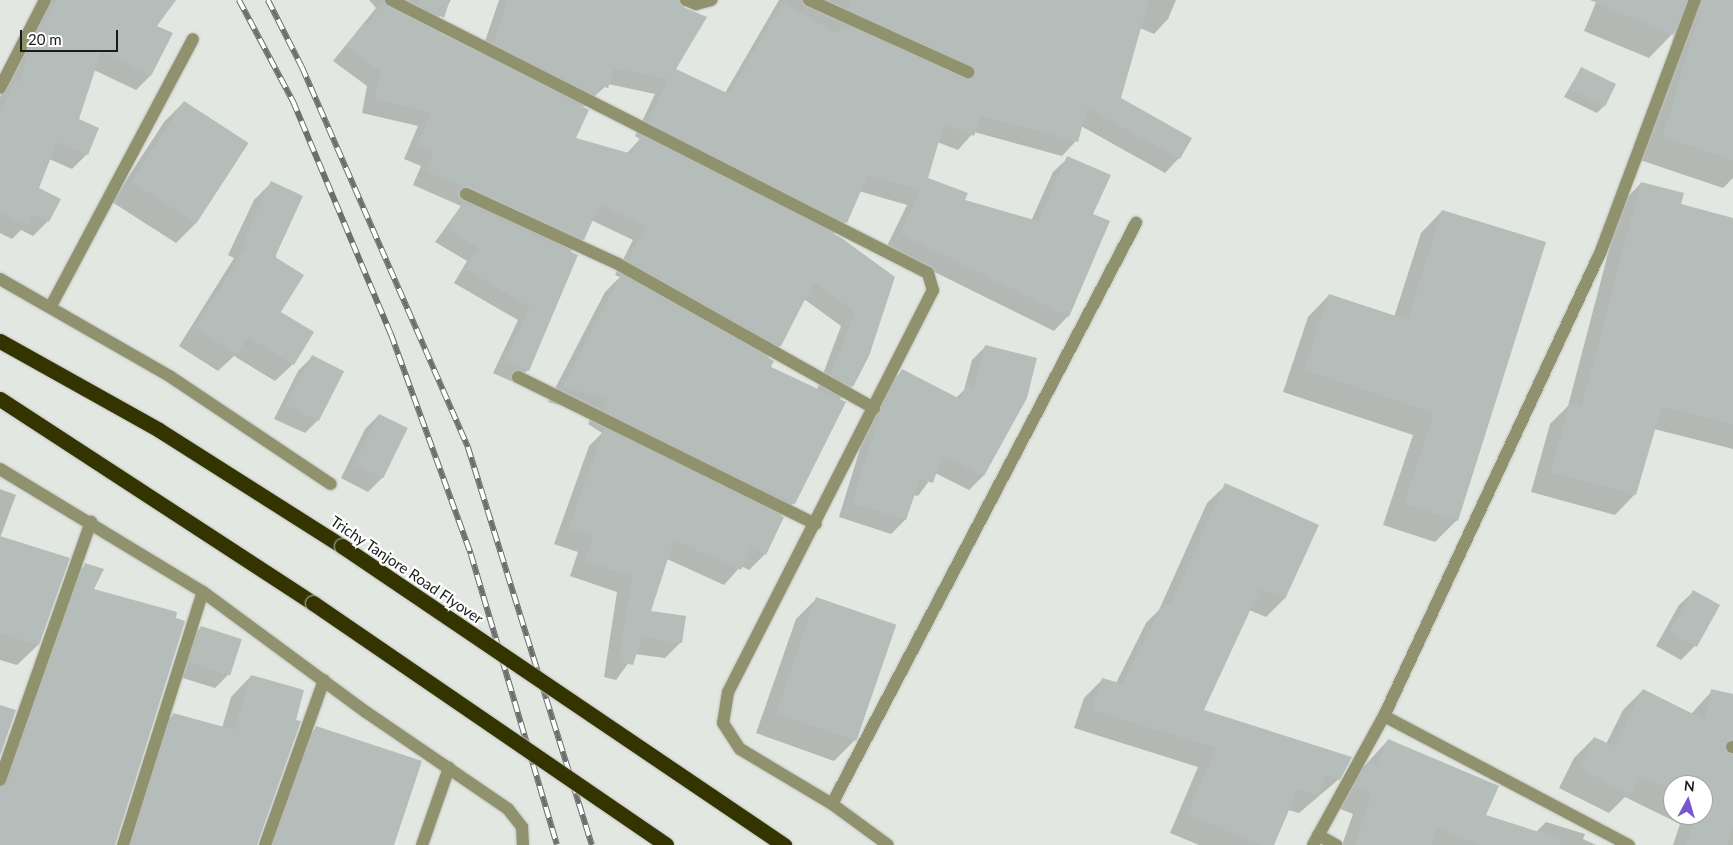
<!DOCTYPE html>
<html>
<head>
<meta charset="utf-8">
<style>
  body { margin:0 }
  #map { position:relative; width:1733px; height:845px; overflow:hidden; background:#e2e7e1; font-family:Lato,sans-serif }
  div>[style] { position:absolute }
  .shadow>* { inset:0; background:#0003 }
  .building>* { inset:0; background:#b5bdba; transform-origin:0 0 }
  .roads { filter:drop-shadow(0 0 1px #bec2bd) drop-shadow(0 0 1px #bec2bd) }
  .street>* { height:12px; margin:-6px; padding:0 6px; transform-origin:6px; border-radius:6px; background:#90926d }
  .highway>* { height:15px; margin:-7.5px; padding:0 7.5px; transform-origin:7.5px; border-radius:7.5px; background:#343400 }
  .rail>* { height:5.5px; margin-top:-2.75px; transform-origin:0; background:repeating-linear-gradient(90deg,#fff 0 11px,#6c6f6c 0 22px); box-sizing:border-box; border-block:1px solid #6c6f6c }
  .bridges { filter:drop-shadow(0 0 1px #bec2bd) drop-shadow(0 0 1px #bec2bd) }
  .highway-bridge>* { height:15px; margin:-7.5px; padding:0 7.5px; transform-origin:7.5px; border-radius:7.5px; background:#343400 }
  span { translate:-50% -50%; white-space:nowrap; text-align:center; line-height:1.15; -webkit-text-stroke:4.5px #fff; paint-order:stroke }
  .street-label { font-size:15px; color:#1a1c1a }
  .north { position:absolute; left:1663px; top:775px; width:50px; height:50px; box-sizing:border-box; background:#fff; border:1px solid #a3a4a3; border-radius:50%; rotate:6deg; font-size:14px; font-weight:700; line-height:20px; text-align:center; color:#1a1c1a }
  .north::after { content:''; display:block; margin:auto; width:18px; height:22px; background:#7756d0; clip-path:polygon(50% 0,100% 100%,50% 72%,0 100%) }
  .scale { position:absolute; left:20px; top:30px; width:98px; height:22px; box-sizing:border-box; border:2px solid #1a1c1a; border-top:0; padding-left:6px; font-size:15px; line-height:18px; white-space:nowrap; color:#1a1c1a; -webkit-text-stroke:4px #fff; paint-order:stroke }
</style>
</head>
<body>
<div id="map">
  <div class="shadow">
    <div style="clip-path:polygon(51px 0,174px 0,155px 26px,171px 34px,150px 76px,136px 90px,94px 70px,78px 120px,87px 154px,72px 169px,49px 159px,37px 188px,48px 221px,33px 236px,21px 230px,12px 239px,0 233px,0 97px)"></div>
    <div style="clip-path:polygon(evenodd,369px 0,451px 0,430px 30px,480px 56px,499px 0,691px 0,682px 9px,674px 69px,725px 93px,779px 0,1176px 0,1168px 19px,1154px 34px,1140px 28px,1120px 99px,1179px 158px,1165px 173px,1081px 126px,1076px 141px,1062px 156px,974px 132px,958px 150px,937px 142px,927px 178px,964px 201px,1031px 221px,1053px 172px,1068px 158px,1092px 215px,1068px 316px,1054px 331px,886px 248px,907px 205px,859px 191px,846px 222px,832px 235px,893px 278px,852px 386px,839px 400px,794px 503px,780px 517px,765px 554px,749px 570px,741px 566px,724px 585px,667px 559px,649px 612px,681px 642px,665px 658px,635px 654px,616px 680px,604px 677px,617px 592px,570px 576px,578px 552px,554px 544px,589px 446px,602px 433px,588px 424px,593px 414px,548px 402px,605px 292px,620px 277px,615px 275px,633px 240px,591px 220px,583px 239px,570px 252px,528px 370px,515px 383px,493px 373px,518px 320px,454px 283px,467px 261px,435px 242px,461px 206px,413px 185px,421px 166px,404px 159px,418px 126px,362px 113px,367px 86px,333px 61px,376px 8px,369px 0,608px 84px,655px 94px,635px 136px,640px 139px,627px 153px,574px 139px,582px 108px,608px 84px,369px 0,804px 299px,841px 326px,817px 390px,769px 367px,767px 359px,780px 346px,804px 299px)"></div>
    <div style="clip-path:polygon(1597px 0,1733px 0,1733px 178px,1723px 188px,1640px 160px,1675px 31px,1649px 58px,1584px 31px)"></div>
    <div style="clip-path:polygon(1581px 68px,1604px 106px,1597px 113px,1564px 97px)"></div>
    <div style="clip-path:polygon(184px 102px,196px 223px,176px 243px,112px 202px,164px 122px)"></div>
    <div style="clip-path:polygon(271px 183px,280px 312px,293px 364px,275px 381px,234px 356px,218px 371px,179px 346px,234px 258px,228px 255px,254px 200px)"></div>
    <div style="clip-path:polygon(1641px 183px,1679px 205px,1733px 219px,1733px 449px,1654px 429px,1635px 494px,1615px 515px,1531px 492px,1550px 424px,1568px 406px,1621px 204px)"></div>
    <div style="clip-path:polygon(1442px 211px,1457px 520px,1435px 542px,1383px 525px,1413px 435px,1283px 392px,1308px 317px,1329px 295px,1394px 317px,1421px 233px)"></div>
    <div style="clip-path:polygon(986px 346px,983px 476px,969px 490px,935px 473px,918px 496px,913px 495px,905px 520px,891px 534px,839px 517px,866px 429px,888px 385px,902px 371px,956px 398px,964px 390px,972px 360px)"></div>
    <div style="clip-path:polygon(312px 357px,319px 419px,305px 433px,274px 419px,298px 371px)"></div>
    <div style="clip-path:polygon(379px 415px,406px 428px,382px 478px,368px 492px,341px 478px,365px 429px)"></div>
    <div style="clip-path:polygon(1226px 485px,1284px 599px,1266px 617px,1249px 610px,1203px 711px,1339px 779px,1299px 813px,1288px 810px,1273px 845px,1199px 845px,1170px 833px,1198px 767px,1074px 728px,1084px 698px,1103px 679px,1116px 683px,1146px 623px,1159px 610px,1207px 503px)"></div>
    <div style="clip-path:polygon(0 489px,16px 495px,0 538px,68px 559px,38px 645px,17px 665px,0 660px)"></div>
    <div style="clip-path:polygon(86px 564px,93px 589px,115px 845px,0 845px,0 769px,65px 585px)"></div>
    <div style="clip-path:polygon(1693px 592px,1695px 646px,1681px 660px,1656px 646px,1679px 605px)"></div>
    <div style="clip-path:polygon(816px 599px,854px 741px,834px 761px,756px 733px,796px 619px)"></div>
    <div style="clip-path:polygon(201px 627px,229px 674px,215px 688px,176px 676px,187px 641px)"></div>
    <div style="clip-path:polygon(251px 676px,257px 845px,118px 845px,153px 735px,174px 714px,222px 728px,231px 697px)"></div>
    <div style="clip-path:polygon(evenodd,1643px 690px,1691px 714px,1712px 691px,1733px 695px,1733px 845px,1673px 845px,1680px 824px,1625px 797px,1609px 813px,1559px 788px,1574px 758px,1594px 738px,1606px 744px,1623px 710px,1643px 690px,1673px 785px,1703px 785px,1703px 815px,1673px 815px,1673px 785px)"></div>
    <div style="clip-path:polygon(316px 728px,392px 845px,261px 845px,296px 748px)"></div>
    <div style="clip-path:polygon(1388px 740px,1484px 816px,1536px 832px,1546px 822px,1585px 834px,1583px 839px,1596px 845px,1342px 845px,1353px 814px,1335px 807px,1348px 784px)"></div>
  </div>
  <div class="building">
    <div style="clip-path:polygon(57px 0,176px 0,157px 26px,173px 33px,151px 76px,101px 52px,79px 119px,99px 128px,88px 155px,57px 142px,39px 188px,61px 199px,49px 222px,33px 214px,27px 225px,0 212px,0 116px,15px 80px,20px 82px,32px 43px)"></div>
    <div style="clip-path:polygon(419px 0,450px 0,444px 18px,417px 4px)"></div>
    <div style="clip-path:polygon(508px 0,678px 0,683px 7px,707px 17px,676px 69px,729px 94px,782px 3px,838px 34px,842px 24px,968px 80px,976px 75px,972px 65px,848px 9px,852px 0,1149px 0,1121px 98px,1192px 138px,1180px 159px,1087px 108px,1078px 142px,982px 116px,974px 136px,944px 124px,928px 178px,968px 193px,965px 200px,1038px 221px,1067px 156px,1111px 175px,1093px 214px,1110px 221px,1069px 317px,900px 233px,920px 190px,868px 175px,847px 223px,648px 122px,669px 79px,614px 68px,608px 88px,601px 86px,596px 95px,493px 43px)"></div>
    <div style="clip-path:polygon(1590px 0,1686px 0,1673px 35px)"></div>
    <div style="clip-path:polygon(1703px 0,1733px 0,1733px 160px,1663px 137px)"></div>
    <div style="clip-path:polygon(383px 1px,589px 110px,576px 138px,632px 154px,641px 136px,840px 237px,895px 277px,869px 356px,853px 387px,831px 374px,855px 312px,814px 282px,781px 346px,628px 260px,646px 226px,600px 204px,584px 240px,426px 171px,434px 152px,417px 145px,431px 112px,375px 99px,381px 72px,346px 46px,364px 23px,368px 26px)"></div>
    <div style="left:1581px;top:67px;width:39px;height:25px;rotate:26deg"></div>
    <div style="left:184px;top:101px;width:77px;height:96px;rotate:33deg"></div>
    <div style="clip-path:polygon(271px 181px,303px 196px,275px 257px,304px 275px,281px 312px,314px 332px,294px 365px,248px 337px,237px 354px,195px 328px,250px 240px,245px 237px)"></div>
    <div style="clip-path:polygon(1641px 182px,1684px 193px,1681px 204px,1733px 218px,1733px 424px,1662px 406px,1636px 495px,1551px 472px,1570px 403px,1582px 406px)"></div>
    <div style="clip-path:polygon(463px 202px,578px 255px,529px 371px,505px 360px,530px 307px,466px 269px,479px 248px,447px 229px)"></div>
    <div style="clip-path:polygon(1442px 210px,1546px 242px,1458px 521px,1404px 503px,1434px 413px,1304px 370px,1329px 294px,1408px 320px)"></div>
    <div style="clip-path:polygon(621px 275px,774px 361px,771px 367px,846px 402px,795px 504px,611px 414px,603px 408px,607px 398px,563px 387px)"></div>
    <div style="clip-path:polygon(985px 345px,1037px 358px,1027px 398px,984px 476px,942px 456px,933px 483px,920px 479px,906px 520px,852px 503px,880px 414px,902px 369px,960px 399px,967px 386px,974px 389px)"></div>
    <div style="left:312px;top:355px;width:36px;height:56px;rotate:27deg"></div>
    <div style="left:379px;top:414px;width:32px;height:56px;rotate:26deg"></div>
    <div style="clip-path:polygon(604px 429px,784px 517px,766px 555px,751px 548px,741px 570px,674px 540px,651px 611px,686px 616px,682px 643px,642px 637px,633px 665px,619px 662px,632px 576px,585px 561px,593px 536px,569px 528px)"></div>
    <div style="clip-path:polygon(1225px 483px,1319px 525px,1285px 599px,1260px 589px,1204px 710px,1352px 757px,1340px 780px,1326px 774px,1319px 795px,1298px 789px,1274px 845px,1260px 845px,1187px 814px,1216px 748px,1092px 710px,1102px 678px,1123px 684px,1164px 603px,1170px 606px)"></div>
    <div style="clip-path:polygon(0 536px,70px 558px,39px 645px,0 633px)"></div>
    <div style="clip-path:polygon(85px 563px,104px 569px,94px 589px,177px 612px,176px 618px,185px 621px,115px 845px,0 845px,0 788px,8px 783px)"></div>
    <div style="left:1693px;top:590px;width:31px;height:48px;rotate:29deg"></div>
    <div style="left:816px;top:597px;width:85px;height:123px;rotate:19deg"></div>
    <div style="left:201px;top:626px;width:43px;height:38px;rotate:18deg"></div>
    <div style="clip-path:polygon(251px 675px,304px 690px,296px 720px,301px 721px,257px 845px,132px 845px,173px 713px,235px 730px)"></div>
    <div style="clip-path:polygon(1643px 689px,1705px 720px,1711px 689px,1733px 694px,1733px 739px,1724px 747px,1733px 755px,1733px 826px,1727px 845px,1686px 845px,1696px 815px,1703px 815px,1703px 785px,1673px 785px,1673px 791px,1640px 775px,1630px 794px,1579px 768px,1594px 737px,1614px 746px)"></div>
    <div style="clip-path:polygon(0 705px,16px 710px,0 756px)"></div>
    <div style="clip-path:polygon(316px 726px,422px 761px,394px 845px,274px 845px)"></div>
    <div style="clip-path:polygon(1388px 739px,1499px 786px,1486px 815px,1561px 839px,1560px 845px,1480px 845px,1438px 827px,1431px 845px,1355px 845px,1372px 794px,1355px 786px,1368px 762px,1377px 764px)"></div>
  </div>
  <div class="roads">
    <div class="street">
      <div style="left:391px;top:0;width:602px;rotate:26.95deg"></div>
      <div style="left:928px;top:273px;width:18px;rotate:74deg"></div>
      <div style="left:933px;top:290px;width:451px;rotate:117deg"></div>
      <div style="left:728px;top:692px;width:31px;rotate:99deg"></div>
      <div style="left:723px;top:723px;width:31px;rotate:57deg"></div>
      <div style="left:740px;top:749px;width:107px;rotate:30.9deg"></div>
      <div style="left:832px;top:804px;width:69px;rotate:36.2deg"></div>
      <div style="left:686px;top:0;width:11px;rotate:22deg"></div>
      <div style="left:696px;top:4px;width:16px;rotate:-15deg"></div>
      <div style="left:809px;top:0;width:175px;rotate:24.4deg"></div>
      <div style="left:0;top:88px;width:99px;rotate:-62.9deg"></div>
      <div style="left:466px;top:194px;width:167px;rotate:24.7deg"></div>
      <div style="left:618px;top:264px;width:294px;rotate:29.4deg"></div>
      <div style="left:0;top:279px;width:197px;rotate:29.8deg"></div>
      <div style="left:171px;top:377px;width:192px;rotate:33.8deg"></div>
      <div style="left:51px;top:306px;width:302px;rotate:-62deg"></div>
      <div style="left:518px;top:377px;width:332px;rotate:26.3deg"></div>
      <div style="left:0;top:469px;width:237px;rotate:31.2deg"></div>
      <div style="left:203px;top:592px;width:202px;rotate:36.4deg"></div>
      <div style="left:366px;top:712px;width:172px;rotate:34.3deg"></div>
      <div style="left:508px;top:809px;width:23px;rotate:52deg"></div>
      <div style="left:522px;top:827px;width:18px;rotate:87deg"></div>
      <div style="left:1384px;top:716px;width:277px;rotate:27.8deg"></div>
      <div style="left:1732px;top:747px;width:1px"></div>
      <div style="left:0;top:780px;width:274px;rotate:-70.6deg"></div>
      <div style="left:832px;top:804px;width:656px;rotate:-62.38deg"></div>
      <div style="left:1318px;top:835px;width:21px;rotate:29deg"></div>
      <div style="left:123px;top:845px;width:265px;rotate:-72.5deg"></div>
      <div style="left:265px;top:845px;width:175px;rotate:-70.3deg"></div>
      <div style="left:422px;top:845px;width:82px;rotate:-70.7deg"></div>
      <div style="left:1313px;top:845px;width:147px;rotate:-61.2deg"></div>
      <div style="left:1384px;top:716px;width:513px;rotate:-64.98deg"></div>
      <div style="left:1601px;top:251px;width:268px;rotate:-69.5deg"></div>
    </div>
    <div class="highway">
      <div style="left:0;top:341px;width:182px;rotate:29.2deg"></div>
      <div style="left:159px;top:430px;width:217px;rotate:32.4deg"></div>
      <div style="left:0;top:399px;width:374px;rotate:33.1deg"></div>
    </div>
  </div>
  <div class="rail">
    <div style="left:239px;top:0;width:115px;rotate:61.9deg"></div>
    <div style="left:293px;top:101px;width:253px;rotate:67.2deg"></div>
    <div style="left:391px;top:334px;width:234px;rotate:70deg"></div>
    <div style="left:471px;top:554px;width:303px;rotate:73.5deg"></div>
    <div style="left:268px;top:0;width:75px;rotate:63.1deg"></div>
    <div style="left:302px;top:67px;width:415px;rotate:66.4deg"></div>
    <div style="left:468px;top:447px;width:417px;rotate:72.7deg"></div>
  </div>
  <div class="bridges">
    <div class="highway-bridge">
      <div style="left:342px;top:546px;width:534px;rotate:34.08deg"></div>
      <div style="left:313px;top:603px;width:428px;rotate:34.4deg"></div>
    </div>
  </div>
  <div class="street-label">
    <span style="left:407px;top:570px;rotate:34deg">Trichy Tanjore Road Flyover</span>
  </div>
  <div class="north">N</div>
  <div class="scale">20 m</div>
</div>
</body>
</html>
